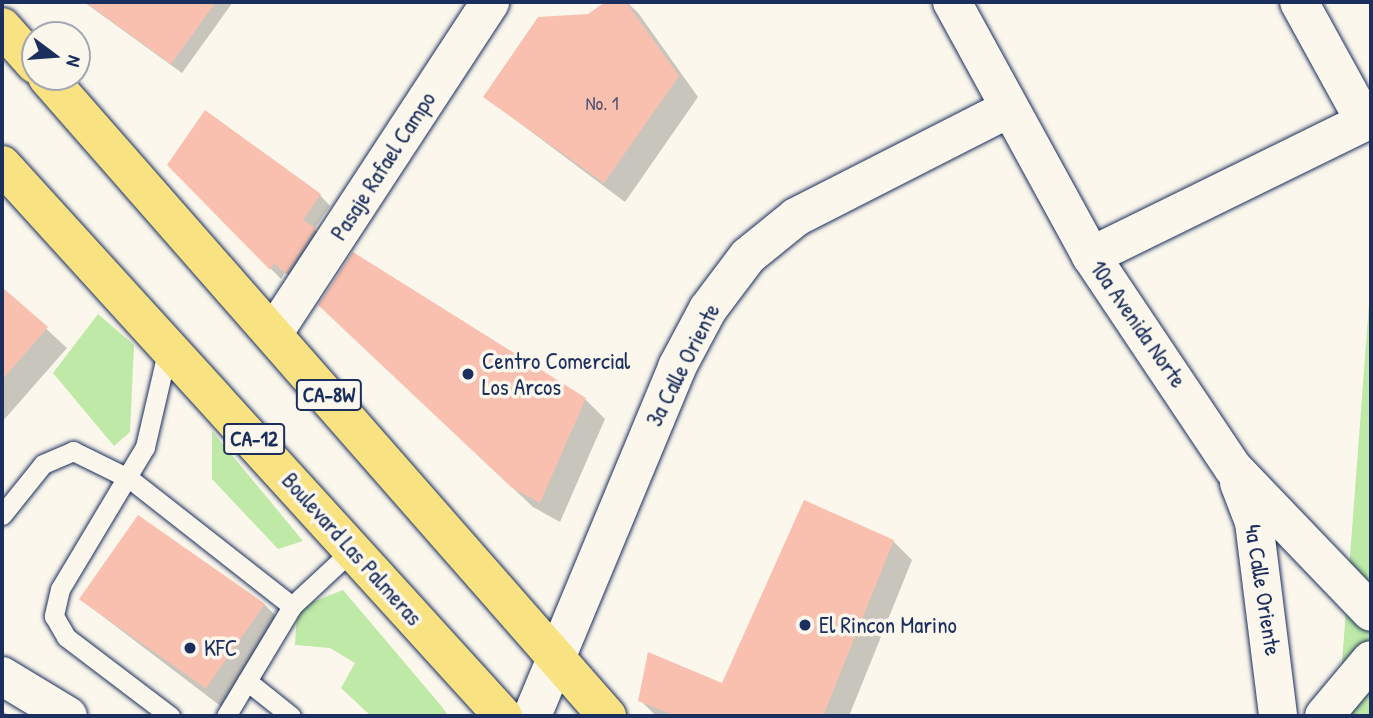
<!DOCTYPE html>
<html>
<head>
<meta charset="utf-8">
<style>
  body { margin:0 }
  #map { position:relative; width:1373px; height:718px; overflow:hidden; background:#fbf7ec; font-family:"Patrick Hand",sans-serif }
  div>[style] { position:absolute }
  .green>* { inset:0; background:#bee9a6 }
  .shadow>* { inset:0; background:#0003 }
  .building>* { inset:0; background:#f9c0b0; transform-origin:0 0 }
  .roads { filter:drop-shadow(0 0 2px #1b2f5e) drop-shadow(0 0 2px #1b2f5e) }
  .service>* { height:19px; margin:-9.5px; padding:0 9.5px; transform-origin:9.5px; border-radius:9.5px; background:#fbf7ec }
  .minor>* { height:38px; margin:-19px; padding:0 19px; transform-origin:19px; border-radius:19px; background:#fbf7ec }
  .tertiary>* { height:38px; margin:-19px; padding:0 19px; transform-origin:19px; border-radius:19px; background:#fbf7ec }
  .primary>* { height:38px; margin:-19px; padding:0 19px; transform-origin:19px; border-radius:19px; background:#f8e281 }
  .dots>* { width:19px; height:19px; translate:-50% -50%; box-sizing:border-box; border:4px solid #fbf7ec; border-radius:50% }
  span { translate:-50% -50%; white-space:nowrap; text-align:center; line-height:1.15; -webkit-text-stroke:7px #fbf7ec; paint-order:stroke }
  .number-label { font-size:19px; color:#525372 }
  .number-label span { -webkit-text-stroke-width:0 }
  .shield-label span { padding:2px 5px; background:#fbf7ec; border:2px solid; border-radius:5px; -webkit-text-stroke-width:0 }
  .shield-label { font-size:21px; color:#1b2f5e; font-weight:700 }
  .street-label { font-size:23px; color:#1b2f5e }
  .poi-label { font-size:23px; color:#1b2f5e }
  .left { translate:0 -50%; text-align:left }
  .frame { position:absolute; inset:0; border:4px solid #1b2f5e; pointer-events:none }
  .north { position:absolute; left:21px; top:21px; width:70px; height:70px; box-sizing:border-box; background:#fbf7ec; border:2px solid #a1a7b3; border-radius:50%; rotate:106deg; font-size:19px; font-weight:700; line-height:28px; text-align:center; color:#1b2f5e }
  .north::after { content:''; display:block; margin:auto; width:24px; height:32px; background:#1b2f5e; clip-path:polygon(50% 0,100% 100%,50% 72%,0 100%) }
</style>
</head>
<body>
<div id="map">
  <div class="green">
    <div style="clip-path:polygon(1371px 277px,1371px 716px,1338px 716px)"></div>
    <div style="clip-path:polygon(98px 314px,134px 345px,130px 432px,114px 446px,53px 373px)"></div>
    <div style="clip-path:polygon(212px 431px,303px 541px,278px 549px,212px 479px)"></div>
    <div style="clip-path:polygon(343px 590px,443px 708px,448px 716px,371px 716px,341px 688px,355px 663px,330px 648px,295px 645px,297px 608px)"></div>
  </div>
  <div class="shadow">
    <div style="clip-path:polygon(84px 2px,233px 2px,182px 73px)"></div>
    <div style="clip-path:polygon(608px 2px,627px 2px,639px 14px,698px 97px,625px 202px,485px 97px)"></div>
    <div style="clip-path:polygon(169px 165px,320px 195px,330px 206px,314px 229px,325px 240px,297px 283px,285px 272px,281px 279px)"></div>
    <div style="clip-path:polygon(16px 301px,67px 348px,2px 422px,2px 318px)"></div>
    <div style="clip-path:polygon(340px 325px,585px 399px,605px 419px,560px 522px,533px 507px)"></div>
    <div style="clip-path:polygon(893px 541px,912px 560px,849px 716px,656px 716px,640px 700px,723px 686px)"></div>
    <div style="clip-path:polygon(84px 602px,264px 604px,284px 624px,227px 711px)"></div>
    <div style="clip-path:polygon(2px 711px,11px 716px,2px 716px)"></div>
  </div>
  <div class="building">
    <div style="clip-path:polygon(85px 2px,216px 2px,171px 64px)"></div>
    <div style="clip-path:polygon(605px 2px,626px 2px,679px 76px,604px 183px,483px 97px,538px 17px,588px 14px)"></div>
    <div style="clip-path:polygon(205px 110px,321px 194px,303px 220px,316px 228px,286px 274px,274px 263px,270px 270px,167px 165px)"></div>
    <div style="clip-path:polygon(353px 252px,586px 398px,540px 503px,511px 487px,318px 305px)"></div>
    <div style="clip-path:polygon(2px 287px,48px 327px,2px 380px)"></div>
    <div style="clip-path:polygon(804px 500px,894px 540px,823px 716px,676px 716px,638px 701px,648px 652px,722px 683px)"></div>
    <div style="left:138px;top:515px;width:155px;height:103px;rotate:35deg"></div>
  </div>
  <div class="roads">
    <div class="service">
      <div style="left:168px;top:348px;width:102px;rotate:103.1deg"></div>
      <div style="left:145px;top:447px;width:165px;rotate:120.9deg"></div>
      <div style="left:60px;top:589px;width:28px;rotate:103deg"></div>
      <div style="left:54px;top:616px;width:24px;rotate:60deg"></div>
      <div style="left:66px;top:637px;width:131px;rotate:37.2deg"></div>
      <div style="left:2px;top:515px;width:65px;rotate:-51.2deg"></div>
      <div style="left:43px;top:464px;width:33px;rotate:-23deg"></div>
      <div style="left:73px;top:451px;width:64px;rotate:26.2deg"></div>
      <div style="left:130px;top:479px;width:206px;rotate:38.1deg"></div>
      <div style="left:247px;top:681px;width:56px;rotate:38.5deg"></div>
      <div style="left:226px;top:716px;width:128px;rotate:-59deg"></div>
      <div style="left:292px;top:606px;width:82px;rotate:-43deg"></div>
    </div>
    <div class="minor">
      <div style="left:1299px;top:2px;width:137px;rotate:61.2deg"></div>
      <div style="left:1091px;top:256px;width:312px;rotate:-26.1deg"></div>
      <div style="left:275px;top:331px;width:393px;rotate:-56.8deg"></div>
      <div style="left:2px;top:676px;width:77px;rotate:31.2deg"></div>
      <div style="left:532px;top:716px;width:378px;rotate:-67.4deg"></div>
      <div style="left:677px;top:367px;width:66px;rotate:-61.9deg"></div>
      <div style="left:708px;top:309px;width:66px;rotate:-53deg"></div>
      <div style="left:748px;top:256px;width:62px;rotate:-39.1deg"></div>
      <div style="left:796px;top:217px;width:236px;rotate:-27deg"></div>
    </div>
    <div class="tertiary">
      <div style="left:952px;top:2px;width:290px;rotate:61.3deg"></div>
      <div style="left:1091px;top:256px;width:255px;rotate:56.2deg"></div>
      <div style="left:1233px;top:468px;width:199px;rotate:46.2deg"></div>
      <div style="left:1239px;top:483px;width:42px;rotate:69deg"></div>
      <div style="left:1254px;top:522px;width:195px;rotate:82.9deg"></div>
      <div style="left:1324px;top:716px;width:73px;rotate:-50deg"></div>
    </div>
    <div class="primary">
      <div style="left:2px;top:27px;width:50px;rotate:48.3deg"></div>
      <div style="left:47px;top:77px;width:850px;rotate:48.77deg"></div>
      <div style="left:2px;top:165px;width:745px;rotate:47.72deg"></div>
    </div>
  </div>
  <div class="dots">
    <div style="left:468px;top:374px;background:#1b2f5e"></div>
    <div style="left:805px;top:625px;background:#1b2f5e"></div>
    <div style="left:190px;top:648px;background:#1b2f5e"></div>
  </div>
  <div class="number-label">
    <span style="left:602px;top:104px">No. 1</span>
  </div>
  <div class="shield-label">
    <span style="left:329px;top:395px">CA-8W</span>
    <span style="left:254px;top:439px">CA-12</span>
  </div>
  <div class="street-label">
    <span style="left:383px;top:166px;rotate:-57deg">Pasaje Rafael Campo</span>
    <span style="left:1138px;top:324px;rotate:55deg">10a Avenida Norte</span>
    <span style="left:683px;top:365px;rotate:-63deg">3a Calle Oriente</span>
    <span style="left:352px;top:549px;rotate:48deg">Boulevard Las Palmeras</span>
    <span style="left:1263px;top:590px;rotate:81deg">4a Calle Oriente</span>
  </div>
  <div class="poi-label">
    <span class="left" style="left:482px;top:374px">Centro Comercial<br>Los Arcos</span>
    <span class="left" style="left:819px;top:625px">El Rincon Marino</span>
    <span class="left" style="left:204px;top:648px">KFC</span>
  </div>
  <div class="frame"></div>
  <div class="north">N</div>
</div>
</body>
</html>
